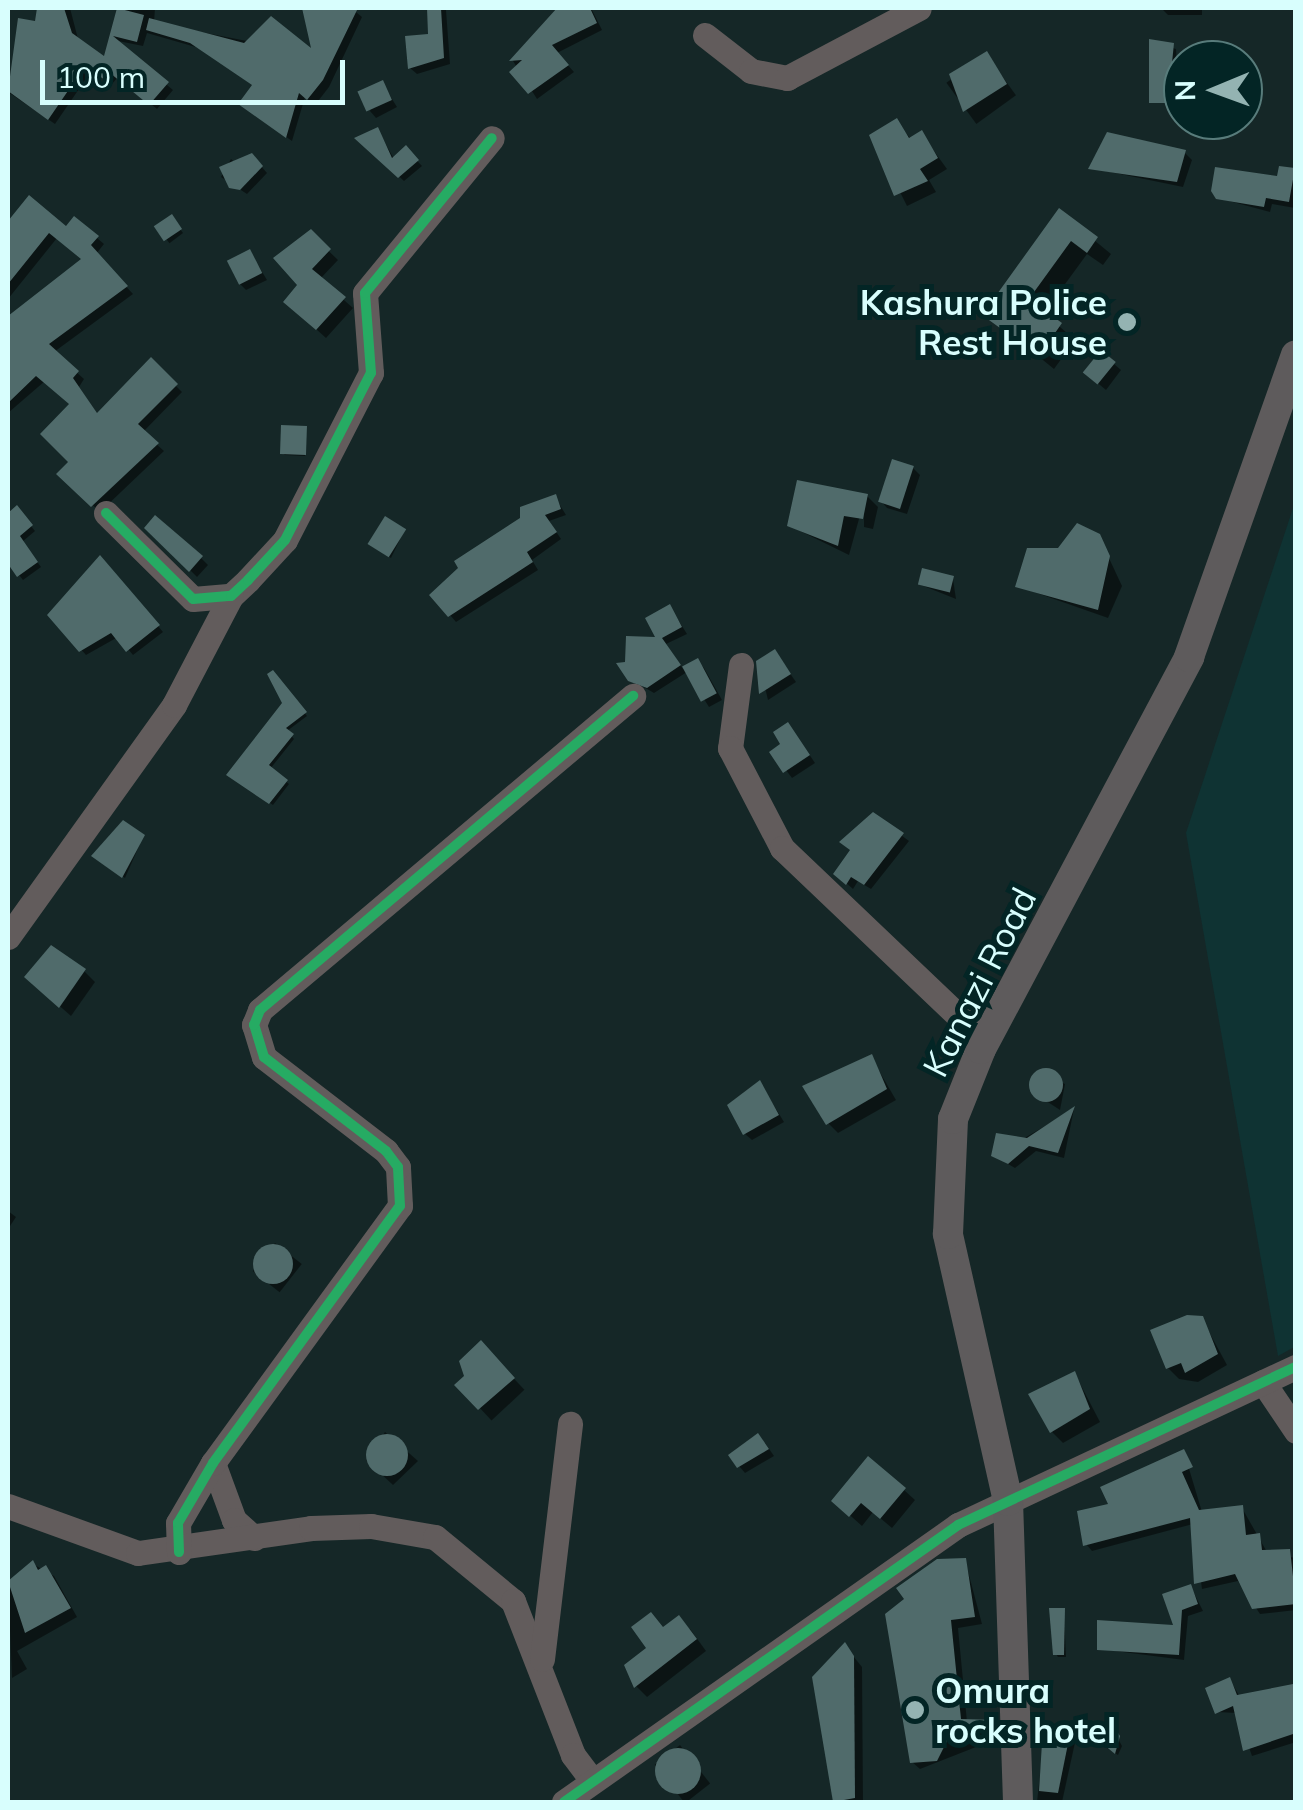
<!DOCTYPE html>
<html>
<head>
<meta charset="utf-8">
<style>
  body { margin:0 }
  #map { position:relative; width:1303px; height:1810px; overflow:hidden; background:#152727; font-family:Mulish,sans-serif }
  div>[style] { position:absolute }
  .built>* { inset:0; background:#0f3333 }
  .shadow>* { inset:0; background:#0007; transform-origin:0 0 }
  .building>* { inset:0; background:#506b6b; transform-origin:0 0 }
  .round { border-radius:50% }
  .minor>* { height:25px; margin:-12.5px; padding:0 12.5px; transform-origin:12.5px; border-radius:12.5px; background:#625c5c }
  .major>* { height:30px; margin:-15px; padding:0 15px; transform-origin:15px; border-radius:15px; background:#5e5b5c }
  .cycleway>* { height:10px; margin:-5px; padding:0 5px; transform-origin:5px; border-radius:5px; background:#26ab63 }
  .dots>* { width:28px; height:28px; translate:-50% -50%; box-sizing:border-box; border:5px solid #032525; border-radius:50% }
  span { translate:-50% -50%; white-space:nowrap; text-align:center; line-height:1.15; -webkit-text-stroke:10px #032525; paint-order:stroke }
  .poi-label { font-size:35px; color:#d8fefd; font-weight:700 }
  .right { translate:-100% -50%; text-align:right }
  .left { translate:0 -50%; text-align:left }
  .street-label { font-size:35px; color:#d8fefd }
  .frame { position:absolute; inset:0; border:10px solid #d8fefd; pointer-events:none }
  .north { position:absolute; left:1163px; top:40px; width:100px; height:100px; box-sizing:border-box; background:#032525; border:2px solid #587c7b; border-radius:50%; rotate:269deg; font-size:28px; font-weight:700; line-height:40px; text-align:center; color:#d8fefd }
  .north::after { content:''; display:block; margin:auto; width:35px; height:45px; background:#94b3b2; clip-path:polygon(50% 0,100% 100%,50% 72%,0 100%) }
  .scale { position:absolute; left:40px; top:60px; width:305px; height:45px; box-sizing:border-box; border:5px solid #d8fefd; border-top:0; padding-left:12px; font-size:30px; line-height:35px; white-space:nowrap; color:#d8fefd; -webkit-text-stroke:8px #032525; paint-order:stroke }
</style>
</head>
<body>
<div id="map">
  <div class="built">
    <div style="clip-path:polygon(1295px 502px,1296px 1346px,1278px 1356px,1186px 833px)"></div>
  </div>
  <div class="shadow">
    <div style="clip-path:polygon(39px 8px,70px 8px,78px 39px,106px 60px,120px 8px,155px 8px,154px 23px,315px 54px,304px 8px,351px 8px,362px 17px,329px 87px,315px 105px,305px 97px,292px 141px,248px 110px,254px 86px,199px 48px,147px 33px,143px 46px,113px 40px,173px 90px,157px 109px,118px 77px,112px 84px,92px 70px,55px 124px,8px 92px,20px 21px,38px 24px)"></div>
    <div style="clip-path:polygon(430px 8px,446px 10px,450px 64px,417px 74px,410px 68px,430px 37px)"></div>
    <div style="clip-path:polygon(562px 8px,591px 8px,602px 30px,557px 53px,574px 72px,537px 99px,513px 61px)"></div>
    <div style="clip-path:polygon(1161px 8px,1202px 8px,1202px 15px,1168px 15px)"></div>
    <div style="clip-path:polygon(1152px 42px,1176px 49px,1179px 104px,1152px 102px)"></div>
    <div style="left:986px;top:54px;width:51px;height:49px;rotate:54deg"></div>
    <div style="clip-path:polygon(382px 83px,397px 107px,376px 118px,370px 111px)"></div>
    <div style="clip-path:polygon(896px 122px,911px 139px,921px 133px,947px 169px,929px 180px,936px 192px,907px 206px,872px 136px)"></div>
    <div style="clip-path:polygon(378px 130px,394px 159px,406px 149px,422px 166px,404px 181px,359px 139px)"></div>
    <div style="clip-path:polygon(1185px 153px,1192px 160px,1183px 187px,1091px 168px)"></div>
    <div style="clip-path:polygon(252px 156px,267px 173px,247px 194px,221px 177px,231px 159px,241px 168px)"></div>
    <div style="clip-path:polygon(1294px 171px,1295px 208px,1272px 204px,1270px 212px,1218px 198px)"></div>
    <div style="clip-path:polygon(1060px 212px,1111px 254px,1103px 265px,1087px 254px,1044px 313px,1075px 340px,1054px 369px,986px 314px)"></div>
    <div style="left:171px;top:217px;width:20px;height:17px;rotate:53deg"></div>
    <div style="clip-path:polygon(8px 218px,97px 238px,104px 244px,96px 254px,133px 294px,54px 352px,84px 379px,79px 387px,98px 415px,151px 361px,182px 392px,143px 432px,164px 451px,100px 512px,60px 474px,72px 462px,72px 404px,45px 381px,8px 413px,8px 320px,84px 260px,57px 238px,8px 299px)"></div>
    <div style="clip-path:polygon(310px 233px,338px 260px,320px 279px,353px 308px,326px 338px,296px 311px)"></div>
    <div style="clip-path:polygon(250px 252px,267px 280px,246px 290px,239px 283px)"></div>
    <div style="clip-path:polygon(1114px 364px,1121px 370px,1106px 390px,1094px 380px)"></div>
    <div style="clip-path:polygon(306px 428px,305px 456px,285px 455px,282px 453px)"></div>
    <div style="clip-path:polygon(913px 468px,920px 475px,907px 514px,887px 508px,881px 501px)"></div>
    <div style="clip-path:polygon(867px 496px,878px 507px,873px 529px,864px 527px,864px 501px,849px 555px,790px 526px)"></div>
    <div style="clip-path:polygon(555px 497px,566px 515px,549px 521px,561px 539px,532px 560px,538px 570px,456px 622px,450px 615px)"></div>
    <div style="clip-path:polygon(17px 509px,35px 531px,22px 542px,41px 567px,23px 580px,8px 561px,8px 516px)"></div>
    <div style="clip-path:polygon(148px 528px,201px 558px,208px 565px,197px 577px)"></div>
    <div style="clip-path:polygon(404px 531px,391px 558px,374px 547px)"></div>
    <div style="clip-path:polygon(1101px 541px,1122px 586px,1108px 618px,1017px 586px,1059px 551px)"></div>
    <div style="clip-path:polygon(105px 563px,163px 632px,133px 655px,118px 637px,86px 655px,50px 615px)"></div>
    <div style="clip-path:polygon(953px 579px,956px 599px,921px 585px)"></div>
    <div style="clip-path:polygon(670px 607px,687px 634px,666px 644px,683px 669px,698px 662px,704px 668px,722px 700px,709px 707px,687px 672px,654px 693px,630px 679px,628px 664px,659px 640px)"></div>
    <div style="clip-path:polygon(775px 652px,796px 682px,768px 700px,759px 663px)"></div>
    <div style="clip-path:polygon(273px 673px,307px 716px,287px 731px,294px 739px,270px 769px,289px 784px,273px 805px,232px 777px,284px 703px)"></div>
    <div style="clip-path:polygon(794px 732px,815px 763px,792px 778px,773px 753px)"></div>
    <div style="clip-path:polygon(874px 815px,909px 841px,871px 889px,858px 881px,853px 889px,836px 874px)"></div>
    <div style="clip-path:polygon(143px 837px,125px 878px,97px 858px)"></div>
    <div style="clip-path:polygon(84px 971px,95px 982px,71px 1016px,38px 987px)"></div>
    <div style="clip-path:polygon(871px 1057px,896px 1100px,838px 1133px,828px 1123px)"></div>
    <div style="clip-path:polygon(1038px 1073px,1065px 1084px,1060px 1110px,1034px 1093px)"></div>
    <div style="clip-path:polygon(760px 1083px,784px 1122px,752px 1140px,745px 1134px)"></div>
    <div style="clip-path:polygon(1074px 1109px,1064px 1158px,1036px 1151px,1015px 1168px,994px 1156px)"></div>
    <div style="clip-path:polygon(8px 1211px,16px 1217px,8px 1229px)"></div>
    <div style="left:275px;top:1243px;width:34px;height:36px;rotate:38deg"></div>
    <div style="clip-path:polygon(1202px 1319px,1227px 1365px,1198px 1382px,1179px 1379px,1168px 1368px)"></div>
    <div style="left:491px;top:1354px;width:49px;height:45px;rotate:47deg"></div>
    <div style="clip-path:polygon(1075px 1374px,1100px 1422px,1063px 1443px,1052px 1432px)"></div>
    <div style="clip-path:polygon(385px 1432px,418px 1461px,393px 1485px,366px 1460px)"></div>
    <div style="clip-path:polygon(765px 1443px,774px 1456px,745px 1473px,739px 1466px)"></div>
    <div style="clip-path:polygon(1184px 1452px,1202px 1512px,1242px 1508px,1267px 1552px,1295px 1558px,1296px 1610px,1260px 1614px,1238px 1581px,1202px 1589px,1193px 1524px,1092px 1551px,1086px 1544px,1111px 1506px)"></div>
    <div style="clip-path:polygon(904px 1490px,915px 1500px,892px 1528px,873px 1512px,862px 1526px,834px 1501px)"></div>
    <div style="clip-path:polygon(965px 1560px,982px 1624px,958px 1628px,967px 1722px,995px 1722px,1004px 1736px,920px 1769px,912px 1762px)"></div>
    <div style="clip-path:polygon(33px 1564px,54px 1576px,77px 1617px,17px 1651px,27px 1669px,12px 1678px,8px 1583px)"></div>
    <div style="clip-path:polygon(1191px 1587px,1203px 1611px,1188px 1616px,1184px 1660px,1100px 1649px,1177px 1627px,1166px 1596px)"></div>
    <div style="clip-path:polygon(1064px 1611px,1066px 1657px,1058px 1657px,1056px 1654px)"></div>
    <div style="clip-path:polygon(664px 1629px,690px 1629px,706px 1651px,647px 1697px,636px 1686px)"></div>
    <div style="clip-path:polygon(845px 1646px,862px 1667px,863px 1802px,835px 1801px)"></div>
    <div style="clip-path:polygon(1230px 1680px,1240px 1697px,1293px 1686px,1296px 1742px,1252px 1756px,1237px 1713px,1217px 1712px)"></div>
    <div style="clip-path:polygon(1109px 1722px,1122px 1746px,1118px 1755px,1105px 1747px)"></div>
    <div style="clip-path:polygon(1045px 1730px,1076px 1738px,1062px 1802px,1037px 1802px)"></div>
    <div style="left:680px;top:1745px;width:49px;height:32px;rotate:52deg"></div>
  </div>
  <div class="building">
    <div style="clip-path:polygon(37px 8px,64px 8px,72px 33px,104px 56px,117px 8px,144px 15px,137px 42px,113px 36px,169px 82px,149px 105px,110px 73px,105px 80px,85px 66px,48px 120px,8px 91px,18px 18px,35px 21px)"></div>
    <div style="clip-path:polygon(302px 8px,358px 8px,323px 80px,307px 100px,299px 93px,286px 138px,238px 104px,252px 85px,190px 43px,146px 30px,149px 18px,244px 43px,271px 16px,311px 48px)"></div>
    <div style="clip-path:polygon(427px 8px,441px 8px,444px 58px,408px 69px,405px 36px,428px 34px)"></div>
    <div style="clip-path:polygon(557px 8px,590px 8px,597px 23px,552px 45px,569px 65px,528px 94px,509px 72px,522px 60px,509px 61px)"></div>
    <div style="clip-path:polygon(1149px 39px,1174px 43px,1168px 103px,1149px 103px)"></div>
    <div style="clip-path:polygon(987px 51px,1007px 84px,963px 112px,949px 74px)"></div>
    <div style="left:383px;top:80px;width:22px;height:28px;rotate:66deg"></div>
    <div style="clip-path:polygon(897px 118px,909px 138px,922px 130px,938px 158px,920px 169px,928px 181px,894px 196px,869px 135px)"></div>
    <div style="clip-path:polygon(378px 127px,392px 158px,406px 145px,419px 160px,398px 178px,354px 138px)"></div>
    <div style="clip-path:polygon(1107px 132px,1186px 150px,1177px 182px,1088px 169px)"></div>
    <div style="clip-path:polygon(252px 153px,263px 166px,240px 190px,229px 188px,219px 167px)"></div>
    <div style="clip-path:polygon(1279px 166px,1295px 168px,1289px 202px,1266px 198px,1264px 207px,1216px 199px,1211px 191px,1215px 167px,1277px 176px)"></div>
    <div style="clip-path:polygon(29px 195px,66px 226px,74px 216px,99px 236px,91px 245px,128px 286px,49px 344px,79px 371px,73px 378px,97px 413px,151px 357px,178px 384px,138px 424px,159px 443px,91px 507px,56px 474px,68px 462px,40px 434px,69px 404px,36px 376px,8px 403px,8px 316px,81px 259px,49px 233px,8px 284px,8px 221px)"></div>
    <div style="clip-path:polygon(1059px 208px,1098px 237px,1087px 253px,1071px 241px,1029px 299px,1062px 323px,1039px 356px,982px 315px)"></div>
    <div style="left:172px;top:214px;width:18px;height:22px;rotate:56deg"></div>
    <div style="clip-path:polygon(311px 229px,331px 249px,312px 269px,346px 297px,316px 330px,283px 302px,297px 285px,273px 258px)"></div>
    <div style="left:250px;top:249px;width:27px;height:26px;rotate:63deg"></div>
    <div style="left:1101px;top:350px;width:19px;height:29px;rotate:39deg"></div>
    <div style="left:281px;top:425px;width:26px;height:29px;rotate:2deg"></div>
    <div style="left:892px;top:459px;width:23px;height:45px;rotate:18deg"></div>
    <div style="clip-path:polygon(797px 480px,868px 494px,863px 519px,844px 516px,838px 546px,787px 526px)"></div>
    <div style="clip-path:polygon(556px 494px,561px 509px,545px 515px,557px 532px,527px 552px,533px 562px,448px 617px,429px 595px,458px 568px,454px 561px,520px 518px,520px 507px)"></div>
    <div style="clip-path:polygon(17px 505px,33px 525px,20px 536px,38px 562px,17px 577px,8px 564px,8px 513px)"></div>
    <div style="clip-path:polygon(155px 515px,203px 556px,189px 572px,144px 528px)"></div>
    <div style="left:385px;top:516px;width:25px;height:33px;rotate:32deg"></div>
    <div style="clip-path:polygon(1077px 523px,1100px 534px,1110px 556px,1098px 610px,1015px 587px,1027px 548px,1058px 548px)"></div>
    <div style="clip-path:polygon(100px 555px,160px 625px,126px 652px,111px 633px,79px 652px,47px 615px)"></div>
    <div style="left:922px;top:568px;width:33px;height:17px;rotate:14deg"></div>
    <div style="clip-path:polygon(670px 604px,682px 627px,662px 638px,681px 665px,647px 688px,628px 681px,616px 663px,625px 662px,626px 636px,655px 637px,645px 618px)"></div>
    <div style="clip-path:polygon(775px 649px,791px 674px,759px 694px,756px 661px)"></div>
    <div style="left:698px;top:658px;width:40px;height:18px;rotate:62deg"></div>
    <div style="clip-path:polygon(273px 670px,307px 712px,286px 728px,294px 734px,269px 765px,288px 780px,269px 804px,226px 775px,282px 703px,267px 674px)"></div>
    <div style="clip-path:polygon(788px 722px,810px 755px,783px 773px,769px 752px,780px 744px,773px 732px)"></div>
    <div style="clip-path:polygon(873px 812px,904px 833px,864px 885px,851px 877px,846px 885px,833px 874px,850px 850px,839px 842px)"></div>
    <div style="clip-path:polygon(123px 820px,145px 835px,122px 878px,91px 856px)"></div>
    <div style="clip-path:polygon(51px 945px,86px 969px,59px 1008px,24px 977px)"></div>
    <div style="clip-path:polygon(872px 1054px,887px 1089px,826px 1125px,802px 1086px)"></div>
    <div class="round" style="left:1029px;top:1068px;width:34px;height:34px"></div>
    <div style="clip-path:polygon(760px 1080px,779px 1115px,743px 1135px,727px 1105px)"></div>
    <div style="clip-path:polygon(1075px 1106px,1058px 1153px,1029px 1146px,1008px 1164px,991px 1156px,996px 1133px,1027px 1138px)"></div>
    <div class="round" style="left:253px;top:1244px;width:40px;height:40px"></div>
    <div style="clip-path:polygon(1187px 1315px,1203px 1316px,1218px 1354px,1185px 1373px,1181px 1363px,1166px 1369px,1150px 1330px)"></div>
    <div style="clip-path:polygon(481px 1340px,515px 1378px,478px 1410px,454px 1385px,464px 1376px,459px 1361px)"></div>
    <div style="clip-path:polygon(1075px 1371px,1090px 1409px,1050px 1433px,1028px 1394px)"></div>
    <div style="clip-path:polygon(758px 1433px,769px 1449px,737px 1468px,728px 1455px)"></div>
    <div class="round" style="left:366px;top:1434px;width:42px;height:42px"></div>
    <div style="clip-path:polygon(1184px 1449px,1193px 1467px,1182px 1472px,1199px 1510px,1243px 1505px,1246px 1535px,1260px 1533px,1262px 1550px,1290px 1549px,1296px 1604px,1252px 1609px,1235px 1574px,1194px 1584px,1190px 1518px,1083px 1546px,1077px 1511px,1108px 1504px,1100px 1487px)"></div>
    <div style="clip-path:polygon(868px 1456px,906px 1488px,880px 1519px,861px 1503px,849px 1517px,831px 1501px)"></div>
    <div style="clip-path:polygon(966px 1558px,975px 1617px,951px 1620px,961px 1719px,996px 1720px,997px 1728px,947px 1741px,937px 1761px,910px 1763px,885px 1614px,904px 1599px,896px 1588px,937px 1559px)"></div>
    <div style="clip-path:polygon(33px 1560px,38px 1570px,46px 1565px,71px 1608px,25px 1633px,8px 1581px)"></div>
    <div style="clip-path:polygon(1191px 1584px,1198px 1604px,1182px 1610px,1179px 1655px,1097px 1650px,1097px 1620px,1173px 1625px,1162px 1594px)"></div>
    <div style="clip-path:polygon(1049px 1608px,1065px 1608px,1064px 1655px,1053px 1655px)"></div>
    <div style="clip-path:polygon(651px 1612px,663px 1627px,679px 1615px,697px 1639px,634px 1688px,624px 1665px,646px 1648px,631px 1627px)"></div>
    <div style="clip-path:polygon(845px 1642px,854px 1656px,855px 1798px,833px 1802px,812px 1677px)"></div>
    <div style="clip-path:polygon(1230px 1677px,1237px 1695px,1293px 1684px,1296px 1733px,1243px 1751px,1233px 1706px,1215px 1714px,1205px 1688px)"></div>
    <div style="clip-path:polygon(1108px 1717px,1120px 1736px,1115px 1754px,1098px 1740px)"></div>
    <div style="clip-path:polygon(1043px 1727px,1071px 1729px,1058px 1793px,1039px 1791px)"></div>
    <div class="round" style="left:655px;top:1748px;width:46px;height:46px"></div>
  </div>
  <div class="minor">
    <div style="left:705px;top:35px;width:58px;rotate:38deg"></div>
    <div style="left:751px;top:71px;width:37px;rotate:11deg"></div>
    <div style="left:787px;top:78px;width:149px;rotate:-27.9deg"></div>
    <div style="left:106px;top:513px;width:122px;rotate:44.7deg"></div>
    <div style="left:193px;top:599px;width:38px;rotate:-5deg"></div>
    <div style="left:231px;top:596px;width:23px;rotate:-43deg"></div>
    <div style="left:248px;top:580px;width:54px;rotate:-47.2deg"></div>
    <div style="left:285px;top:540px;width:188px;rotate:-62.8deg"></div>
    <div style="left:371px;top:373px;width:80px;rotate:-94.3deg"></div>
    <div style="left:365px;top:293px;width:200px;rotate:-50.7deg"></div>
    <div style="left:741px;top:665px;width:84px;rotate:97.5deg"></div>
    <div style="left:730px;top:748px;width:113px;rotate:62.5deg"></div>
    <div style="left:782px;top:848px;width:264px;rotate:43.6deg"></div>
    <div style="left:973px;top:1030px;width:21px;rotate:67deg"></div>
    <div style="left:8px;top:937px;width:285px;rotate:-54.4deg"></div>
    <div style="left:174px;top:705px;width:123px;rotate:-62.4deg"></div>
    <div style="left:1263px;top:1382px;width:59px;rotate:56deg"></div>
    <div style="left:213px;top:1463px;width:61px;rotate:69.8deg"></div>
    <div style="left:234px;top:1520px;width:27px;rotate:42deg"></div>
    <div style="left:8px;top:1506px;width:138px;rotate:19.9deg"></div>
    <div style="left:138px;top:1553px;width:175px;rotate:-8.2deg"></div>
    <div style="left:311px;top:1528px;width:60px;rotate:-1.9deg"></div>
    <div style="left:371px;top:1526px;width:65px;rotate:9.8deg"></div>
    <div style="left:435px;top:1537px;width:101px;rotate:39.4deg"></div>
    <div style="left:513px;top:1601px;width:165px;rotate:68.7deg"></div>
    <div style="left:573px;top:1755px;width:31px;rotate:53deg"></div>
    <div style="left:179px;top:1552px;width:29px;rotate:-92deg"></div>
    <div style="left:178px;top:1523px;width:69px;rotate:-59.7deg"></div>
    <div style="left:213px;top:1463px;width:318px;rotate:-54deg"></div>
    <div style="left:400px;top:1206px;width:39px;rotate:-93deg"></div>
    <div style="left:398px;top:1167px;width:20px;rotate:-127deg"></div>
    <div style="left:386px;top:1151px;width:154px;rotate:-142.4deg"></div>
    <div style="left:264px;top:1057px;width:34px;rotate:-107deg"></div>
    <div style="left:254px;top:1025px;width:16px;rotate:-68deg"></div>
    <div style="left:260px;top:1010px;width:488px;rotate:-40.1deg"></div>
    <div style="left:542px;top:1659px;width:237px;rotate:-83.2deg"></div>
    <div style="left:564px;top:1802px;width:482px;rotate:-35.1deg"></div>
    <div style="left:958px;top:1525px;width:373px;rotate:-25.1deg"></div>
  </div>
  <div class="major">
    <div style="left:1018px;top:1802px;width:301px;rotate:-91.9deg"></div>
    <div style="left:1008px;top:1501px;width:274px;rotate:-102.7deg"></div>
    <div style="left:948px;top:1234px;width:115px;rotate:-87.5deg"></div>
    <div style="left:953px;top:1119px;width:75px;rotate:-68.2deg"></div>
    <div style="left:981px;top:1049px;width:444px;rotate:-62deg"></div>
    <div style="left:1189px;top:657px;width:320px;rotate:-70.5deg"></div>
  </div>
  <div class="cycleway">
    <div style="left:106px;top:513px;width:122px;rotate:44.7deg"></div>
    <div style="left:193px;top:599px;width:38px;rotate:-5deg"></div>
    <div style="left:231px;top:596px;width:23px;rotate:-43deg"></div>
    <div style="left:248px;top:580px;width:54px;rotate:-47.2deg"></div>
    <div style="left:285px;top:540px;width:188px;rotate:-62.8deg"></div>
    <div style="left:371px;top:373px;width:80px;rotate:-94.3deg"></div>
    <div style="left:365px;top:293px;width:200px;rotate:-50.7deg"></div>
    <div style="left:179px;top:1552px;width:29px;rotate:-92deg"></div>
    <div style="left:178px;top:1523px;width:69px;rotate:-59.7deg"></div>
    <div style="left:213px;top:1463px;width:318px;rotate:-54deg"></div>
    <div style="left:400px;top:1206px;width:39px;rotate:-93deg"></div>
    <div style="left:398px;top:1167px;width:20px;rotate:-127deg"></div>
    <div style="left:386px;top:1151px;width:154px;rotate:-142.4deg"></div>
    <div style="left:264px;top:1057px;width:34px;rotate:-107deg"></div>
    <div style="left:254px;top:1025px;width:16px;rotate:-68deg"></div>
    <div style="left:260px;top:1010px;width:488px;rotate:-40.1deg"></div>
    <div style="left:564px;top:1802px;width:482px;rotate:-35.1deg"></div>
    <div style="left:958px;top:1525px;width:373px;rotate:-25.1deg"></div>
  </div>
  <div class="dots">
    <div style="left:1127px;top:322px;background:#94b3b2"></div>
    <div style="left:915px;top:1710px;background:#94b3b2"></div>
  </div>
  <div class="poi-label">
    <span class="right" style="left:1107px;top:322px">Kashura Police<br>Rest House</span>
    <span class="left" style="left:935px;top:1710px">Omura<br>rocks hotel</span>
  </div>
  <div class="street-label">
    <span style="left:979px;top:982px;rotate:-63deg">Kanazi Road</span>
  </div>
  <div class="frame"></div>
  <div class="north">N</div>
  <div class="scale">100 m</div>
</div>
</body>
</html>
